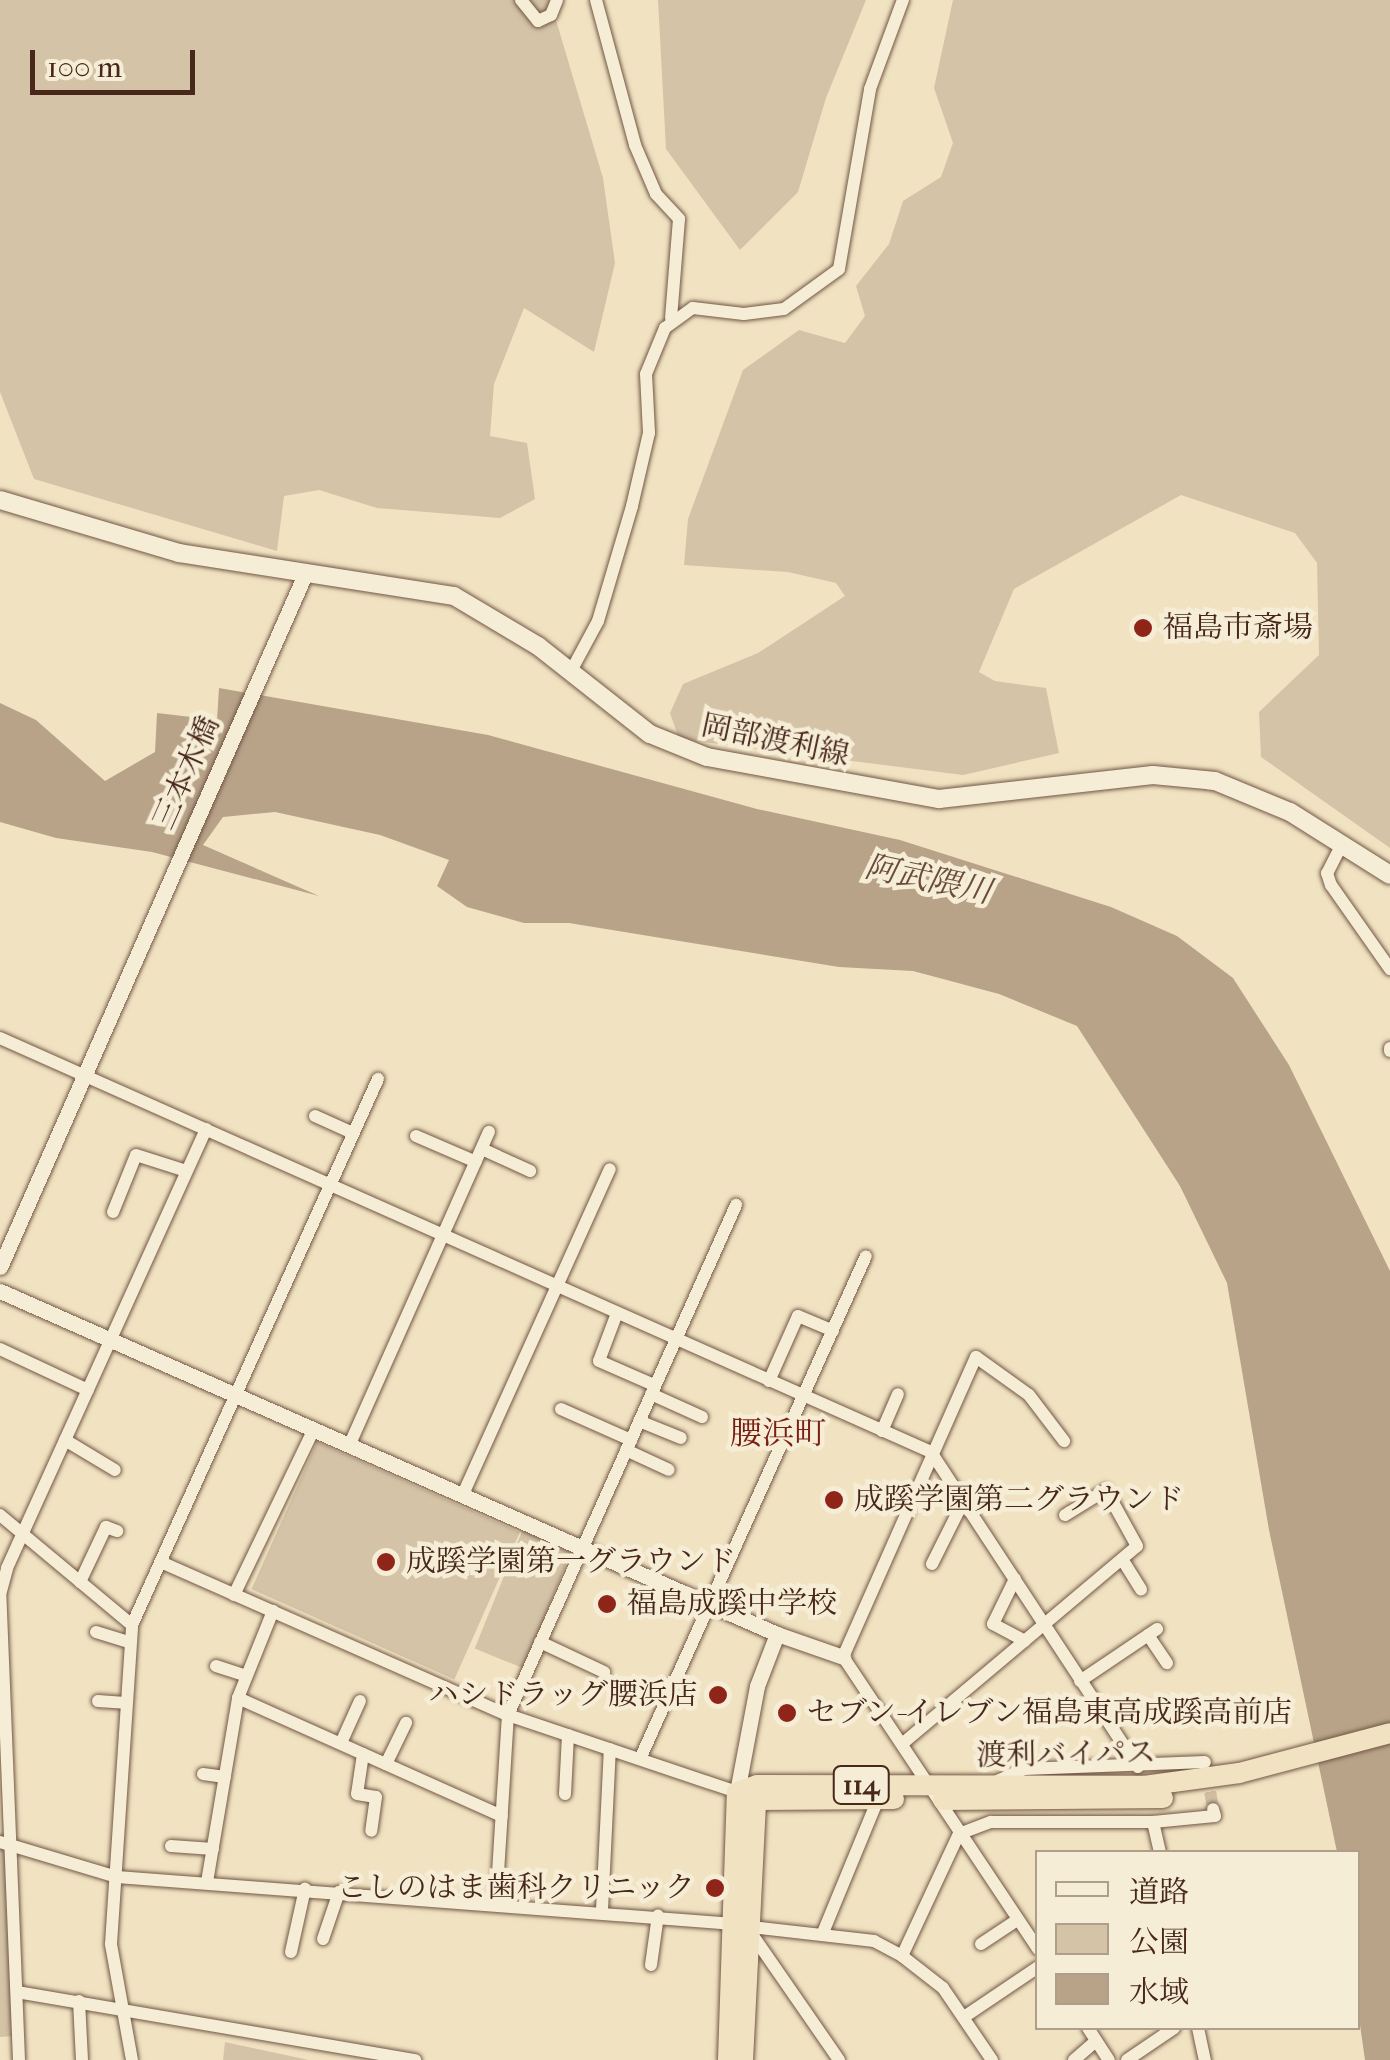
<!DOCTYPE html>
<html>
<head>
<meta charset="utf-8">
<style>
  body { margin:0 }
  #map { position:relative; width:1390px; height:2060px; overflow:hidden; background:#f1e3c2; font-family:"IM FELL French Canon","Noto Serif JP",serif }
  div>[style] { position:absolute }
  .green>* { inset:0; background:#d4c3a6; transform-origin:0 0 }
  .water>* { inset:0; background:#b8a389 }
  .minor-tunnel>* { height:12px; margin-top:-6px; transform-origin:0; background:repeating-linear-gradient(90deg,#cfbea1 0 12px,transparent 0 18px) }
  .roads { filter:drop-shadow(0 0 2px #725745) drop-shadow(0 0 2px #725745) }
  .minor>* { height:12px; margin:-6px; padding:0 6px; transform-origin:6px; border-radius:6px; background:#f6edd7 }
  .tertiary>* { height:15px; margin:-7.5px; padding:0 7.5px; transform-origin:7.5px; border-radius:7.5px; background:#f6edd7 }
  .secondary>* { height:18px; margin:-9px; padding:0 9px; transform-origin:9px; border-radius:9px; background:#f6edd7 }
  .trunk>* { height:20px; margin:-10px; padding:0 10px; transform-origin:10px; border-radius:10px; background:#f1e3c2 }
  .dots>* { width:28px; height:28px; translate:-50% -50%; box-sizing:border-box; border:5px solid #f6edd7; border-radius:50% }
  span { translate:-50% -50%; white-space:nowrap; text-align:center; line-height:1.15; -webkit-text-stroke:9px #f6edd7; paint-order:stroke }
  .shield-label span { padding:2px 8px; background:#f6edd7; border:2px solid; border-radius:8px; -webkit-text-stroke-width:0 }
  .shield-label { font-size:28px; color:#48281b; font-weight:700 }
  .poi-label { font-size:30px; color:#48281b }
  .left { translate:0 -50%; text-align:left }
  .right { translate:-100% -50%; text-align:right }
  .street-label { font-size:30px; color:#48281b }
  .water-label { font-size:32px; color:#6a4d3c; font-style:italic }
  .neighbourhood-label { font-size:32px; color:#7a1f14 }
  .legend { position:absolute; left:1035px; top:1850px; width:325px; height:180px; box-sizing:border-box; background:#f6edd7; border:2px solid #b09e8c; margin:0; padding:12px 18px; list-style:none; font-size:30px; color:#48281b }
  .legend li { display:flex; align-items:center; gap:20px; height:50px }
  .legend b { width:50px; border:2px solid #b09e8c }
  .scale { position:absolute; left:30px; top:50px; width:165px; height:45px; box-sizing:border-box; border:5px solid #48281b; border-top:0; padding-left:12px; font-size:30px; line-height:35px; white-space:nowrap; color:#48281b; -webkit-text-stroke:8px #f6edd7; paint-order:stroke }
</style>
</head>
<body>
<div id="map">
  <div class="green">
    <div style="clip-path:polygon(0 0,550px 0,603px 178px,615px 263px,594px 352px,524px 308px,494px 384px,490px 436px,527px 443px,535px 499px,500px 518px,377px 508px,319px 490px,284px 496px,277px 551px,34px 479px,0 392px)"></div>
    <div style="clip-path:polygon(658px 0,866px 0,826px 98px,798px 192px,740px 250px,666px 149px)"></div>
    <div style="clip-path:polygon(953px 0,1390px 0,1390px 848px,1261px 757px,1259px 712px,1319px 655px,1317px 563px,1295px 533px,1181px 495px,1014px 589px,979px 672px,995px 681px,1046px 688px,1059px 753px,963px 775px,679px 739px,670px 713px,683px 684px,758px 653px,845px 596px,836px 583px,788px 572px,684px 565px,688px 519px,743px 370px,799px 330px,845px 343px,865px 316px,856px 286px,889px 244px,903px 201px,941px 177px,953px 143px,934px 88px)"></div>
    <div style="left:317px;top:1442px;width:222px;height:161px;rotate:24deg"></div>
    <div style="left:523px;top:1529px;width:53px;height:129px;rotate:22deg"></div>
    <div style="clip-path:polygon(0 1849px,6px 1851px,14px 2036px,0 2037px)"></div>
    <div style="clip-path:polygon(225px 2042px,309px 2060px,223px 2060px)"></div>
  </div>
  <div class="water">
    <div style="clip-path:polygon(219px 688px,488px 735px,757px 809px,900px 840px,1111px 907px,1177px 936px,1233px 978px,1289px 1065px,1390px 1271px,1390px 2060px,1365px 2060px,1358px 2011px,1358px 1852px,1337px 1852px,1269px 1530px,1227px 1283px,1180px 1186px,1077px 1026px,999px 994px,913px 971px,839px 967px,569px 923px,524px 923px,467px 907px,437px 886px,449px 860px,380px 835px,275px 812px,223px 817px,203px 845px,319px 896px,152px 852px,56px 838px,0 822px,0 703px,36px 720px,105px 781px,155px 752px,157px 713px,217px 720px)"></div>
  </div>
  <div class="minor-tunnel">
    <div style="left:1207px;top:1774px;width:36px;rotate:80deg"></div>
  </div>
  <div class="roads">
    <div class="minor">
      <div style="left:521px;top:0;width:27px;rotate:51deg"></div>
      <div style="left:538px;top:21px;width:14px;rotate:-25deg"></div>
      <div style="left:551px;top:15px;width:16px;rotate:-68deg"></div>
      <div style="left:596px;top:0;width:150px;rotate:74.9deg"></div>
      <div style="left:635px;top:145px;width:53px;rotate:66.8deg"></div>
      <div style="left:656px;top:194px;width:34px;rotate:47deg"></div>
      <div style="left:679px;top:219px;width:99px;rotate:94.6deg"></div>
      <div style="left:570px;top:673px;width:59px;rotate:-61.7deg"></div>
      <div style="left:598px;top:621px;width:120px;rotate:-73.5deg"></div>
      <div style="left:632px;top:506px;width:75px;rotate:-76.9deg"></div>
      <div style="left:649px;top:433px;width:59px;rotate:-92.9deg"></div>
      <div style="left:646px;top:374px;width:50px;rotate:-67.6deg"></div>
      <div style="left:665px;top:328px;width:34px;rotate:-36deg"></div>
      <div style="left:693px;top:308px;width:51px;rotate:6.7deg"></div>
      <div style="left:744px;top:314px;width:40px;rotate:-7.1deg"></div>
      <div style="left:784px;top:309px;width:68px;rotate:-36deg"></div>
      <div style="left:839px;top:269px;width:183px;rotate:-80.2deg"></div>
      <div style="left:870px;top:89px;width:95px;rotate:-69.7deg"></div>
      <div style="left:1342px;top:844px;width:33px;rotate:117deg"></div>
      <div style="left:1327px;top:873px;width:13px;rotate:72deg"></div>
      <div style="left:1331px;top:885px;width:103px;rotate:54.9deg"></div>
      <div style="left:0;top:1038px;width:1019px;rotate:23.97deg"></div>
      <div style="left:931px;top:1452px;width:377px;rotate:56.7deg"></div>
      <div style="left:1390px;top:1048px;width:3px;rotate:90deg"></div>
      <div style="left:315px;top:1116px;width:42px;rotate:24.1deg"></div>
      <div style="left:416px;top:1136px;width:65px;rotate:23.4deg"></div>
      <div style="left:482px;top:1149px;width:53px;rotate:24.6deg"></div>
      <div style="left:113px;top:1212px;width:61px;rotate:-68deg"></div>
      <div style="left:136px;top:1155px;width:52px;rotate:17.7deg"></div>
      <div style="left:617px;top:1313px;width:51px;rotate:110.6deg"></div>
      <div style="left:599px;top:1361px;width:60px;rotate:23.6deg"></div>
      <div style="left:0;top:1349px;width:97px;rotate:25deg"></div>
      <div style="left:769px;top:1381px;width:71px;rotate:-66deg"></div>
      <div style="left:798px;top:1316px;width:38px;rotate:23deg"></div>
      <div style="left:651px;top:1394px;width:56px;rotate:24.3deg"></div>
      <div style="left:561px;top:1409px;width:77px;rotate:23.9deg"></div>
      <div style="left:639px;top:1421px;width:45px;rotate:22deg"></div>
      <div style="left:882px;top:1431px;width:40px;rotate:-66.6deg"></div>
      <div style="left:65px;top:1440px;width:58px;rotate:31deg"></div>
      <div style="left:349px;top:1446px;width:344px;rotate:-66deg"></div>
      <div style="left:626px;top:1450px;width:47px;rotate:24.9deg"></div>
      <div style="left:464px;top:1492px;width:354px;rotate:-65.7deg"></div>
      <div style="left:0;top:1515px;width:172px;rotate:39.8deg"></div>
      <div style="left:1122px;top:1559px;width:36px;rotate:58deg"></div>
      <div style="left:163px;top:1563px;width:377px;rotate:23.8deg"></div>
      <div style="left:508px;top:1715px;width:242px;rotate:18.6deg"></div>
      <div style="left:932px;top:1564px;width:72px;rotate:-63.4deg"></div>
      <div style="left:1015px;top:1579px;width:50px;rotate:116.1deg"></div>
      <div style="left:993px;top:1624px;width:36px;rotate:28deg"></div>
      <div style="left:80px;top:1582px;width:61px;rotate:-64.7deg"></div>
      <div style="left:106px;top:1527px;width:12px;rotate:20deg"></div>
      <div style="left:234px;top:1595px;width:184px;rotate:-64.3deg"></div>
      <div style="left:96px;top:1632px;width:34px;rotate:17deg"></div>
      <div style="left:1148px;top:1635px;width:34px;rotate:56deg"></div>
      <div style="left:540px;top:1642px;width:71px;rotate:25.1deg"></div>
      <div style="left:216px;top:1666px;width:32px;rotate:18deg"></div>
      <div style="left:1080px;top:1681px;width:93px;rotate:-34deg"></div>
      <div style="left:238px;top:1698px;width:289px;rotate:24.1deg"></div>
      <div style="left:98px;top:1701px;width:27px;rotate:4deg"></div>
      <div style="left:341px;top:1743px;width:46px;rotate:-65.7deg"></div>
      <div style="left:902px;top:1744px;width:307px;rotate:-40.1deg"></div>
      <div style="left:1137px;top:1546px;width:64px;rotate:-119deg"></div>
      <div style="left:1106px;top:1490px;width:48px;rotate:148.6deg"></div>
      <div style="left:363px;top:1754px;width:40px;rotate:98.5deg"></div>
      <div style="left:357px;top:1794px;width:19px;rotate:9deg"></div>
      <div style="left:376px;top:1797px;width:34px;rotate:98deg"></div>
      <div style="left:640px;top:1759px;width:551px;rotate:-65.81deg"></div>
      <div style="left:386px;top:1764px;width:46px;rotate:-64deg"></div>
      <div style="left:203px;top:1774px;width:22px;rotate:8deg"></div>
      <div style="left:995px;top:1782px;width:32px;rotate:-24deg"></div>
      <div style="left:1024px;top:1769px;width:181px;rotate:-2.2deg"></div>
      <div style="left:565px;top:1794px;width:59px;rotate:-87.1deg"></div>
      <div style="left:1153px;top:1822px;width:31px;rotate:77deg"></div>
      <div style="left:0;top:1842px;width:122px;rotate:16.7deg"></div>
      <div style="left:117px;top:1877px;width:619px;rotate:4.36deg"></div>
      <div style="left:734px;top:1924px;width:16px;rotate:22deg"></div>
      <div style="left:749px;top:1930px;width:158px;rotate:55.3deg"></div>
      <div style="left:171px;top:1846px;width:42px;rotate:4.1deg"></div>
      <div style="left:207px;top:1882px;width:187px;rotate:-80.4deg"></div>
      <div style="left:238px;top:1698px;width:94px;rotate:-68.1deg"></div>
      <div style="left:496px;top:1905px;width:190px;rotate:-86.4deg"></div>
      <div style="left:508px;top:1715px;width:559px;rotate:-65.91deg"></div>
      <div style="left:602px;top:1910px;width:161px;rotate:-87.2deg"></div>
      <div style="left:760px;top:1928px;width:115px;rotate:6.5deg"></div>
      <div style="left:874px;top:1941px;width:32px;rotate:28deg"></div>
      <div style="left:902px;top:1956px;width:52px;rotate:38deg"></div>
      <div style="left:943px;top:1988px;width:87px;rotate:55.8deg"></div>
      <div style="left:822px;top:1935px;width:147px;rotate:-67.6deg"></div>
      <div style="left:323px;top:1939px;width:50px;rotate:-71.2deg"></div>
      <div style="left:981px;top:1944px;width:43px;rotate:-33.7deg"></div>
      <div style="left:1038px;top:1949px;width:351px;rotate:-123.7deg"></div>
      <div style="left:843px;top:1657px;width:328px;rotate:-66.1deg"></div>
      <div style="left:976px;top:1357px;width:65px;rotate:35.6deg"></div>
      <div style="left:1029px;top:1395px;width:58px;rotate:52.7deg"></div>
      <div style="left:291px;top:1952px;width:65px;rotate:-77.5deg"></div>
      <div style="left:902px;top:1956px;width:135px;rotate:-65deg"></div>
      <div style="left:959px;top:1834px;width:34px;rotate:-21deg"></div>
      <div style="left:991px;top:1822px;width:162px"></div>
      <div style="left:1153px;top:1822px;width:62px;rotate:-5.5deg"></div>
      <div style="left:1215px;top:1816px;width:7px;rotate:-106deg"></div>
      <div style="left:651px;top:1965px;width:50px;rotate:-82deg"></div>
      <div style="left:17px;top:1992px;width:404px;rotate:9.7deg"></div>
      <div style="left:79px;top:2001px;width:59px;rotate:87.1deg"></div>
      <div style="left:964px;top:2017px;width:89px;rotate:-34deg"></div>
      <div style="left:1088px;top:2028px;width:38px;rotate:57deg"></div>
      <div style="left:1198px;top:2028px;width:33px;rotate:78deg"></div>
      <div style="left:19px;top:2060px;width:465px;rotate:-92.3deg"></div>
      <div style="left:0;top:1595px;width:28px;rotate:-75deg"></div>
      <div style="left:7px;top:1568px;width:482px;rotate:-65.6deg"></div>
      <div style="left:132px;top:2060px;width:118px;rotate:-100.3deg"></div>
      <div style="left:111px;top:1944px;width:320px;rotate:-86.2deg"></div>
      <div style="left:132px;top:1625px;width:599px;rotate:-65.75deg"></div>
      <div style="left:1074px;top:2060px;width:29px;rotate:-41deg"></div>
      <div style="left:1127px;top:2060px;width:57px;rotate:-34.2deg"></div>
    </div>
    <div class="tertiary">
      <div style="left:0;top:1267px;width:759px;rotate:-66.24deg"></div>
      <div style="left:0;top:1291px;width:849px;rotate:23.82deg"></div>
      <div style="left:777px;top:1634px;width:70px;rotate:19.2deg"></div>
      <div style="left:737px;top:1792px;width:108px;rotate:-79.3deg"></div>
      <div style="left:757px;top:1686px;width:56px;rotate:-69deg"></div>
    </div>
    <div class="secondary">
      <div style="left:0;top:500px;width:187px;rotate:16.5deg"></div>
      <div style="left:179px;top:553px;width:278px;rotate:8.9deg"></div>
      <div style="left:454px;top:596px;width:98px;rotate:30.8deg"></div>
      <div style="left:538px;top:646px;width:142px;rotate:38.2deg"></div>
      <div style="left:650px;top:734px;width:61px;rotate:22deg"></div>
      <div style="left:707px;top:757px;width:236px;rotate:10.3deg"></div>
      <div style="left:939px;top:799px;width:215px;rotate:-6.4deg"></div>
      <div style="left:1153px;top:775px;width:62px;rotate:5.5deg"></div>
      <div style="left:1215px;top:781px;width:81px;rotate:22.5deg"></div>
      <div style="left:1290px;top:812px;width:118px;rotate:32.2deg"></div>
    </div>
    <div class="trunk">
      <div style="left:737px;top:1792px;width:22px;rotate:22deg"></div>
      <div style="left:757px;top:1800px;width:137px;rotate:-0.4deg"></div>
      <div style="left:943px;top:1800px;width:220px;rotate:-0.5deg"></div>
      <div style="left:728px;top:2060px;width:268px;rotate:-88.1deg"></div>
      <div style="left:737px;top:1792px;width:21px;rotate:-19deg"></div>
      <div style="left:757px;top:1785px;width:387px;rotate:0.1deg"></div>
      <div style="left:1144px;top:1786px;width:96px;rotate:-7.8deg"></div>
      <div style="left:1239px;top:1773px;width:156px;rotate:-14.8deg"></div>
      <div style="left:743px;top:2060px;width:273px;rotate:-87.1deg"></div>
    </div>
  </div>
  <div class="dots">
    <div style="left:1143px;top:628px;background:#8f2418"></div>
    <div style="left:834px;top:1500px;background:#8f2418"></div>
    <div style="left:386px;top:1562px;background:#8f2418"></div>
    <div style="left:607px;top:1604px;background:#8f2418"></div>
    <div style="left:718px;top:1695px;background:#8f2418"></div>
    <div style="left:787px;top:1713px;background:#8f2418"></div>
    <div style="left:715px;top:1888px;background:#8f2418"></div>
  </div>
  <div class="shield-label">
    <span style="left:861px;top:1785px">114</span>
  </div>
  <div class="poi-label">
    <span class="left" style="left:1163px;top:628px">福島市斎場</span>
    <span class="left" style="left:854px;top:1500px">成蹊学園第二グラウンド</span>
    <span class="left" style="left:406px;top:1562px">成蹊学園第一グラウンド</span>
    <span class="left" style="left:627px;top:1604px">福島成蹊中学校</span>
    <span class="right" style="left:698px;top:1695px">ハシドラッグ腰浜店</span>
    <span class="left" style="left:807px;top:1713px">セブン-イレブン福島東高成蹊高前店</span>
    <span class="right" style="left:695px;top:1888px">こしのはま歯科クリニック</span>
  </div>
  <div class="street-label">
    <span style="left:775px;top:741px;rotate:12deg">岡部渡利線</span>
    <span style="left:187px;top:773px;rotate:-66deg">三本木橋</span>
    <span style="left:1066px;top:1755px;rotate:-1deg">渡利バイパス</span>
  </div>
  <div class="water-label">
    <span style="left:928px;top:880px;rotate:12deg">阿武隈川</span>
  </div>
  <div class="neighbourhood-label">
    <span style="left:778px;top:1434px">腰浜町</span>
  </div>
  <ul class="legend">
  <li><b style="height:12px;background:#f6edd7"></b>道路</li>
  <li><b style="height:28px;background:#d4c3a6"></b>公園</li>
  <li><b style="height:28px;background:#b8a389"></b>水域</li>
  </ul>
  <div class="scale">100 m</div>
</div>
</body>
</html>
